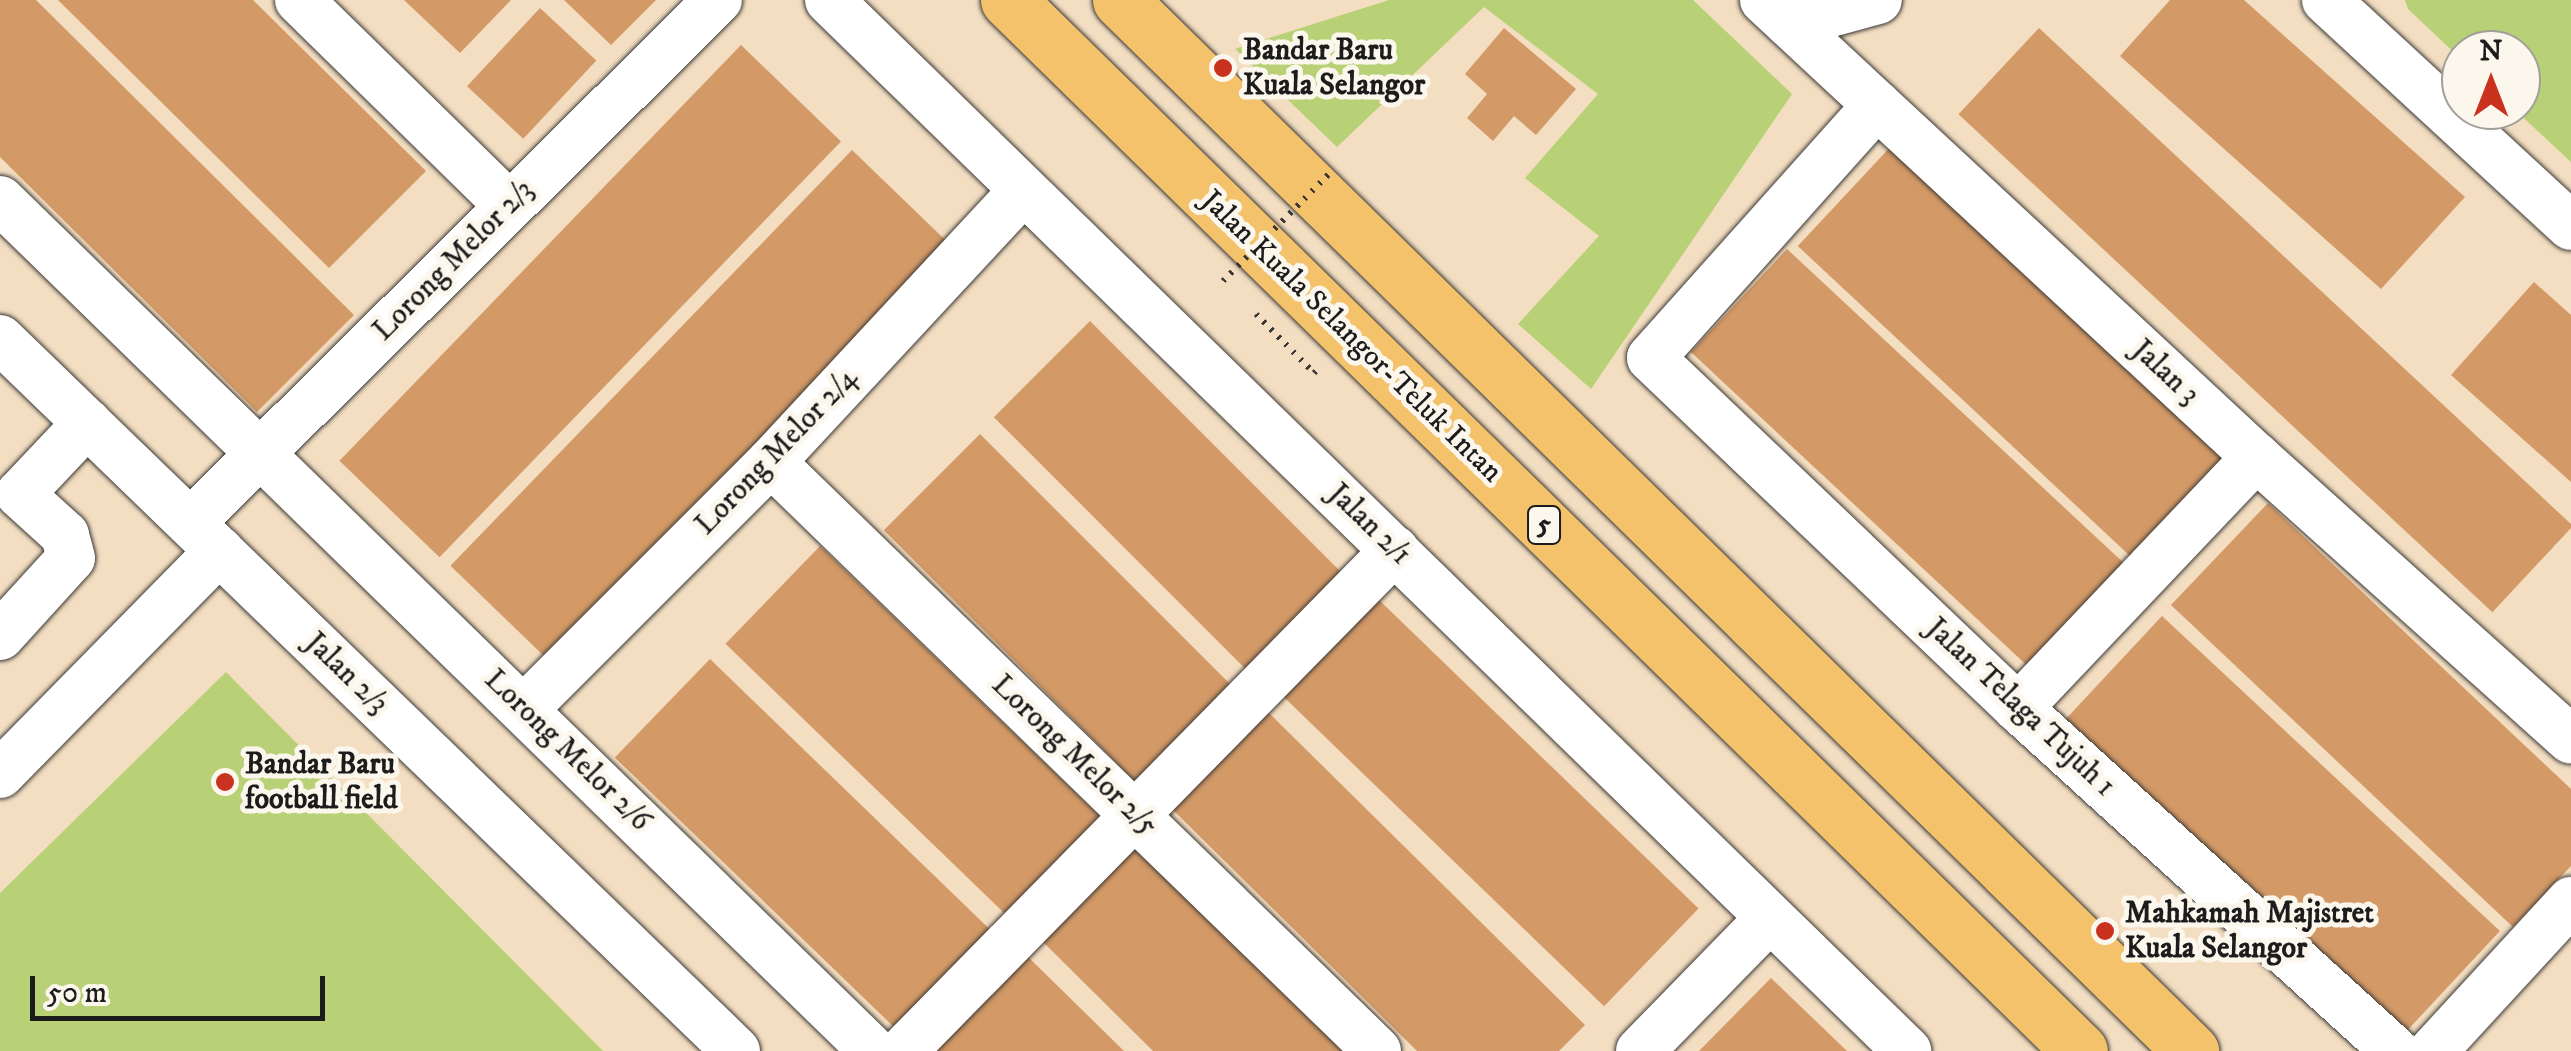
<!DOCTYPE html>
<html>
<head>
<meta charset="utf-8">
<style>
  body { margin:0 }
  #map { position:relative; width:2571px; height:1051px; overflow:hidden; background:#f3dec2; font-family:"IM FELL DW Pica",serif }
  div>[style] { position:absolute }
  .green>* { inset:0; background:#b8d176 }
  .building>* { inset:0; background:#d39967; transform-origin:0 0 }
  .path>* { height:6px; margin-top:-3px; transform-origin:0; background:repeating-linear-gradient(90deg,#3c3935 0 2.5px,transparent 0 10.5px) }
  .roads { filter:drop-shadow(0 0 2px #3c3935) drop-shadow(0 0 2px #3c3935) }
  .minor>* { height:48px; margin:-24px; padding:0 24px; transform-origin:24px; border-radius:24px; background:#fff }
  .highway>* { height:55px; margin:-27.5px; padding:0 27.5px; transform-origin:27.5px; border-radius:27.5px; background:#f3c26a }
  .path-bridge>* { height:6px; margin-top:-3px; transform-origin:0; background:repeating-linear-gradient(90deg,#3c3935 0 2.5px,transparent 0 10.5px) }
  .dots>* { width:28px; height:28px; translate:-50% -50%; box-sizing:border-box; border:5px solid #fbf7ec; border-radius:50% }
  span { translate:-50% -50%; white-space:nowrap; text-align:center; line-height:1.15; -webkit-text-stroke:10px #fbf7ec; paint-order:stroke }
  .shield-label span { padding:2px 8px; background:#fbf7ec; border:2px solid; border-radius:8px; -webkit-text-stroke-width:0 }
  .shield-label { font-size:28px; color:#1c1c1c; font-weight:700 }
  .poi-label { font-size:30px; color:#1c1c1c; font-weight:700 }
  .left { translate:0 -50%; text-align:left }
  .street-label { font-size:30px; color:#1c1c1c }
  .north { position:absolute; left:2441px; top:30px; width:100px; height:100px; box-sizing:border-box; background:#fbf7ec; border:2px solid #a29f99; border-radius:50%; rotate:0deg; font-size:28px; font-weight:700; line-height:40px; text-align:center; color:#1c1c1c }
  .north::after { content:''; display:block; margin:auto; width:35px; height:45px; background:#c8321e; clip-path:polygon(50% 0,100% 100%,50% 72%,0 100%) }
  .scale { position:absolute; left:30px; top:976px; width:295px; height:45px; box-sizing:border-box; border:5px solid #1c1c1c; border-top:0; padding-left:12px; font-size:30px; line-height:35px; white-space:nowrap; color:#1c1c1c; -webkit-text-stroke:8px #fbf7ec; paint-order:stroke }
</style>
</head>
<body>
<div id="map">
  <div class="green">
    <div style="clip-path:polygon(1389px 0,1693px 0,1792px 94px,1591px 389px,1518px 324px,1599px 236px,1525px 178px,1598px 94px,1484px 7px,1337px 147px,1235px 49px)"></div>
    <div style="clip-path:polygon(2405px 0,2571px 0,2571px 162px,2515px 110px,2521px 110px,2521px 50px,2461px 50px,2461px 59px,2408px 9px)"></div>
    <div style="clip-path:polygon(226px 672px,603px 1051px,0 1051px,0 893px)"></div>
  </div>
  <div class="building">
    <div style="clip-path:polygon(0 0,36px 0,354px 315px,257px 412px,0 157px)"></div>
    <div style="clip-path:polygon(58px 0,253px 0,426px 171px,329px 268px)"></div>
    <div style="clip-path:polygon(404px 0,511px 0,460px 53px)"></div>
    <div style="clip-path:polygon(564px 0,656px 0,611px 45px)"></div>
    <div style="clip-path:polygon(2170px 0,2244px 0,2465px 197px,2381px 289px,2120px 56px)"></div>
    <div style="left:540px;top:8px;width:77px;height:107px;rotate:43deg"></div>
    <div style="clip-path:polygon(1504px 28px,1576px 89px,1536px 135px,1514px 116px,1493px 141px,1467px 118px,1487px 94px,1465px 74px)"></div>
    <div style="left:2039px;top:28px;width:730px;height:118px;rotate:43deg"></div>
    <div style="left:741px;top:45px;width:139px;height:578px;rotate:44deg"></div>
    <div style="left:1894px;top:143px;width:470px;height:141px;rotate:43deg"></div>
    <div style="left:852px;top:150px;width:138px;height:578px;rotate:44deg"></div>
    <div style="left:1787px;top:249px;width:473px;height:141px;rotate:43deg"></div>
    <div style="clip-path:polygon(2534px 282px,2571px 315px,2571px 482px,2451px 375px)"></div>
    <div style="left:1090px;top:321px;width:361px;height:136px;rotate:45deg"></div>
    <div style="left:980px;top:434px;width:360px;height:136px;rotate:45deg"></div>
    <div style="clip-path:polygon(2268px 503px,2571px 789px,2571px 866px,2513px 927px,2171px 605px)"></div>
    <div style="left:820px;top:546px;width:396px;height:136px;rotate:44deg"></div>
    <div style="left:1377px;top:598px;width:447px;height:136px;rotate:44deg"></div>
    <div style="left:2162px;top:616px;width:462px;height:141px;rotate:43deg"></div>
    <div style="left:710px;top:659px;width:395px;height:137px;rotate:44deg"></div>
    <div style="clip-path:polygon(1267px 711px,1585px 1025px,1559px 1051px,1417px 1051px,1170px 807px)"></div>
    <div style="clip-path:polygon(1132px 837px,1349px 1051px,1153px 1051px,1035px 934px)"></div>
    <div style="clip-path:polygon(1021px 950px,1124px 1051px,928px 1051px)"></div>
    <div style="clip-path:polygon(1771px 978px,1847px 1051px,1699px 1051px)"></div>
  </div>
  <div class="path">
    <div style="left:1256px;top:314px;width:83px;rotate:45.5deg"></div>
    <div style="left:1314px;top:373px;width:10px;rotate:-45deg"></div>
  </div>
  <div class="roads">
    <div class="minor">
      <div style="left:299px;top:0;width:294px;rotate:44.4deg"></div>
      <div style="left:829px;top:0;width:1506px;rotate:44.27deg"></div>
      <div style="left:1764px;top:0;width:672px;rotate:42.89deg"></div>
      <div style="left:2256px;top:457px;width:423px;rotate:41.9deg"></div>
      <div style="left:2326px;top:0;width:333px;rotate:42.7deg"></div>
      <div style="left:1790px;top:24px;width:91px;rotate:-15.3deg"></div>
      <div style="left:1877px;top:105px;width:339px;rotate:131.8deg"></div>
      <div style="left:1651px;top:358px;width:507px;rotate:43.64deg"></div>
      <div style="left:2018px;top:708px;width:510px;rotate:42.3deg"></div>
      <div style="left:0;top:200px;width:1219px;rotate:44.27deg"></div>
      <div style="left:0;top:339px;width:1024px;rotate:44.05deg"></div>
      <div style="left:771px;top:462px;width:845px;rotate:44.18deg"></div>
      <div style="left:190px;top:523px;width:743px;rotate:-44.73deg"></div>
      <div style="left:0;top:636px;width:105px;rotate:-47.7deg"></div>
      <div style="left:71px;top:558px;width:24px;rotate:-105deg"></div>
      <div style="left:65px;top:535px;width:61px;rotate:-137.7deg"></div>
      <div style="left:20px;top:494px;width:98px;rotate:-46.7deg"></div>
      <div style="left:2018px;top:708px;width:346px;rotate:-46.5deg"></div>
      <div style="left:524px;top:709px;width:349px;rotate:-45deg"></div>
      <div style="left:771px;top:462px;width:371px;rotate:-47.1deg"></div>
      <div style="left:0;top:774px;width:313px;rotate:-45.5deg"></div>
      <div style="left:903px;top:1051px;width:702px;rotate:-45.52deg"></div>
      <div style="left:1640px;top:1051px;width:186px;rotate:-45.7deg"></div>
      <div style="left:2433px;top:1051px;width:204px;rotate:-47.4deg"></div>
    </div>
    <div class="highway">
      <div style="left:1008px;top:0;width:1501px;rotate:44.43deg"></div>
      <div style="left:1120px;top:0;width:1501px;rotate:44.46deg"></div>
    </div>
  </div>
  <div class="path-bridge">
    <div style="left:1223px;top:281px;width:156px;rotate:-45.3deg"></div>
  </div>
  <div class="dots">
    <div style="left:1223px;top:68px;background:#c8321e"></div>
    <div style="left:225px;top:782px;background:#c8321e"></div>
    <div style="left:2105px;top:931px;background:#c8321e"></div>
  </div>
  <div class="shield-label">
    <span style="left:1544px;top:525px">5</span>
  </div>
  <div class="poi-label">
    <span class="left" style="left:1243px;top:68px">Bandar Baru<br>Kuala Selangor</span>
    <span class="left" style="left:245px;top:782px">Bandar Baru<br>football field</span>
    <span class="left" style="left:2125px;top:931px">Mahkamah Majistret<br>Kuala Selangor</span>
  </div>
  <div class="street-label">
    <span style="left:454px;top:261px;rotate:-45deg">Lorong Melor 2/3</span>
    <span style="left:1351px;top:337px;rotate:44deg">Jalan Kuala Selangor-Teluk Intan</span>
    <span style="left:2165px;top:373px;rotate:43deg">Jalan 3</span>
    <span style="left:777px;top:452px;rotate:-46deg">Lorong Melor 2/4</span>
    <span style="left:1369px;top:525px;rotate:44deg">Jalan 2/1</span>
    <span style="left:346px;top:674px;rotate:44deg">Jalan 2/3</span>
    <span style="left:2020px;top:708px;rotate:43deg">Jalan Telaga Tujuh 1</span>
    <span style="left:567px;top:751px;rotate:44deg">Lorong Melor 2/6</span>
    <span style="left:1074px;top:756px;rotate:44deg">Lorong Melor 2/5</span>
  </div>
  <div class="north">N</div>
  <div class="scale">50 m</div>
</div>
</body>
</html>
